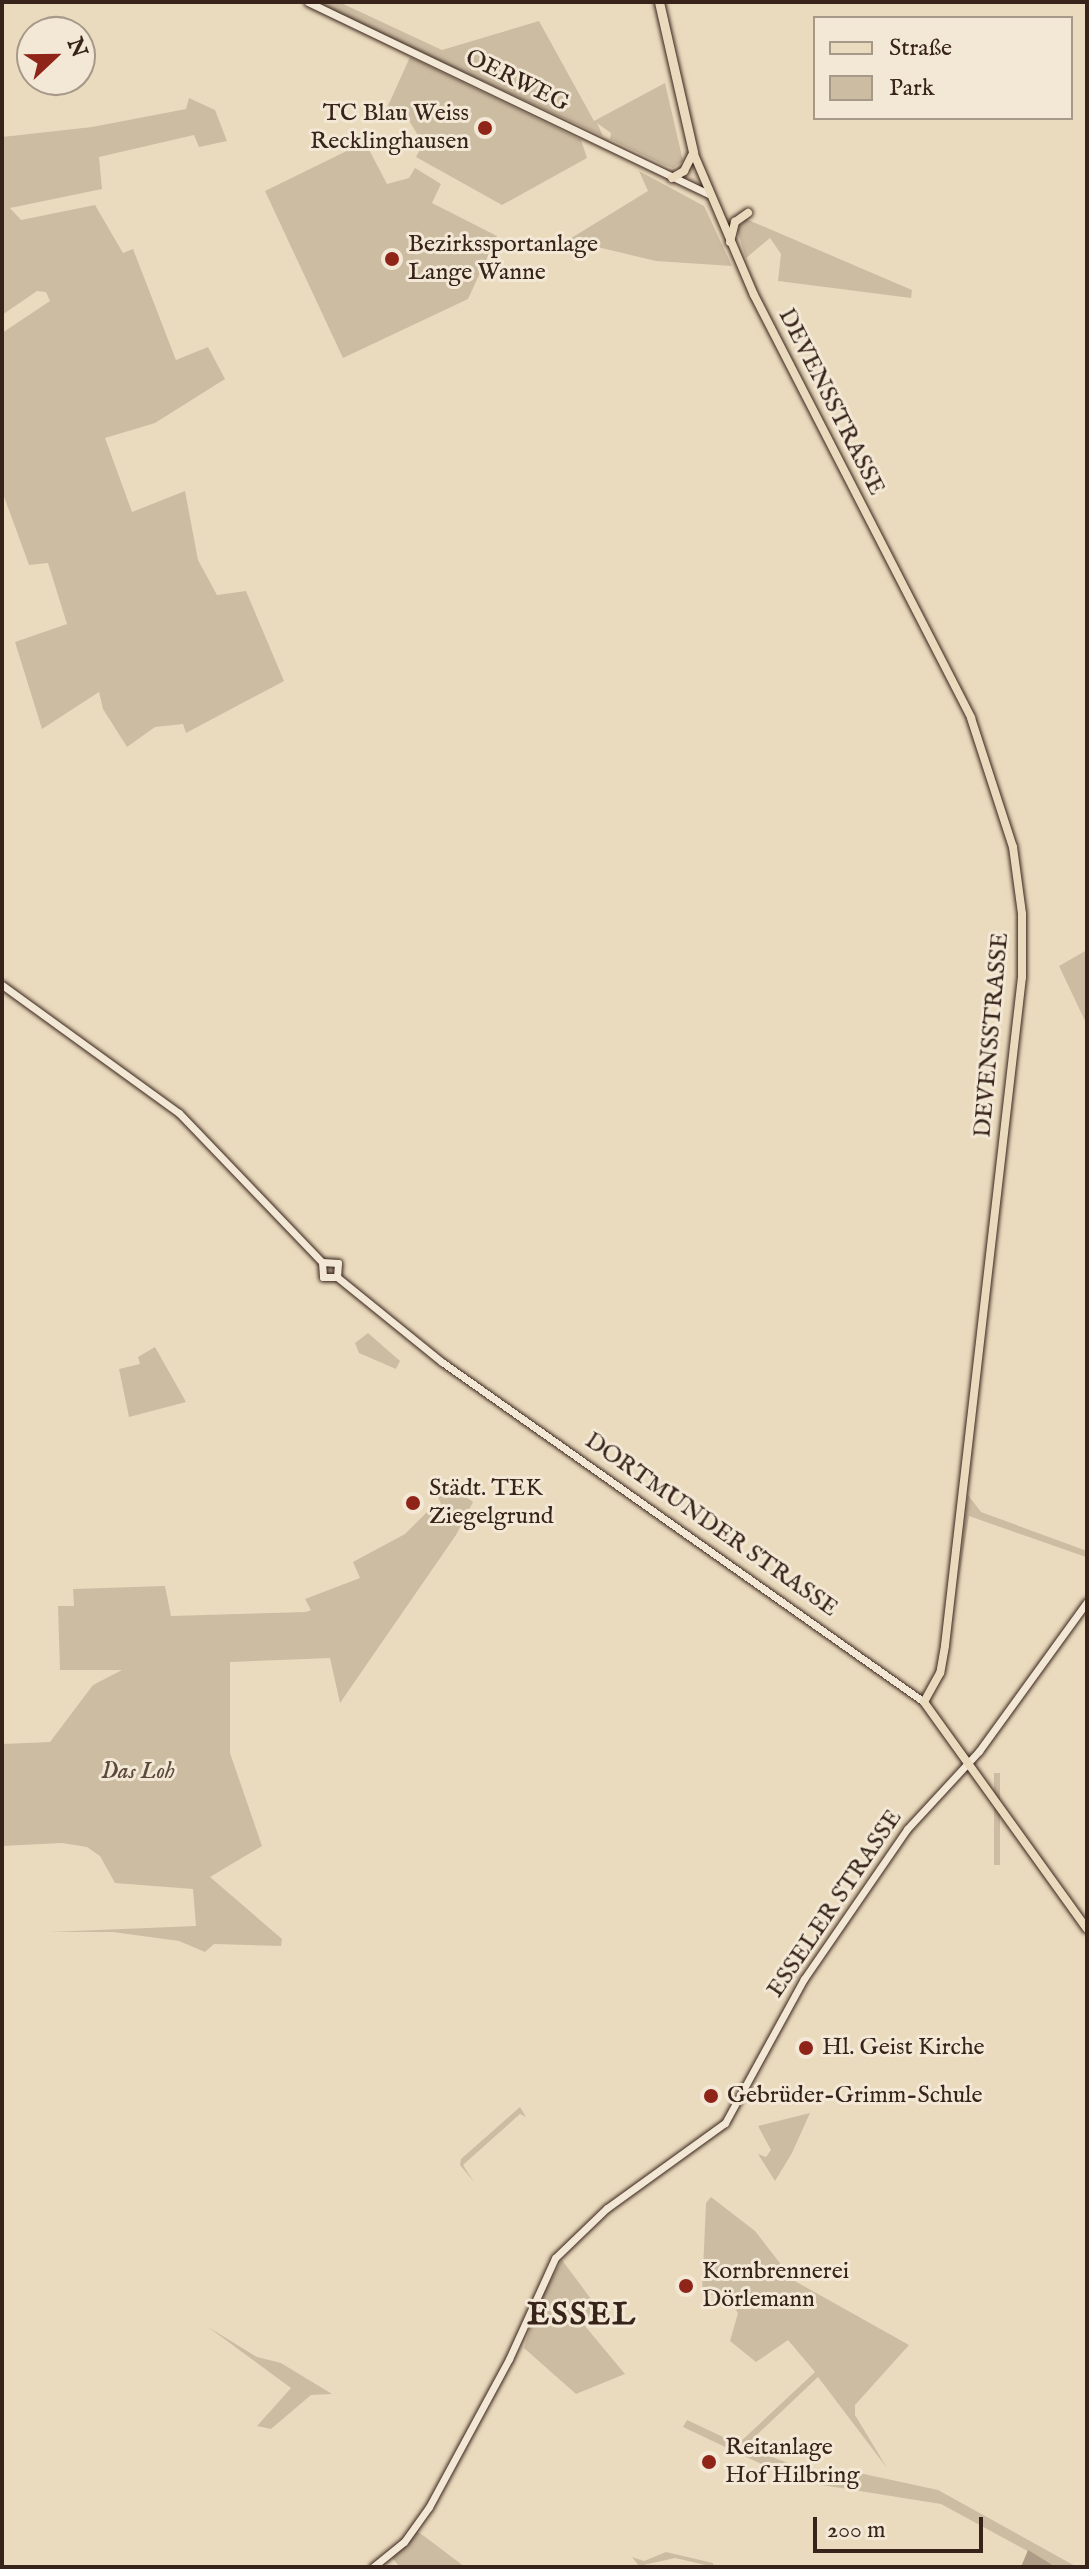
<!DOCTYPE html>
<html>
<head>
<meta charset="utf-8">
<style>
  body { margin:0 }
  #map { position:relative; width:1089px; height:2569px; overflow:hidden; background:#ebdbbe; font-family:"IM FELL English",serif }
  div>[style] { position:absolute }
  .green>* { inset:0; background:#ccbca2; transform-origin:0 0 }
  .water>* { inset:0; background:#ae9c86 }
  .roads { filter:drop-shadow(0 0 2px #37231a) drop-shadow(0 0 2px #37231a) }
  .secondary>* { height:7px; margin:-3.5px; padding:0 3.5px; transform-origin:3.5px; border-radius:3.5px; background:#f2e8d5 }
  .primary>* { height:8px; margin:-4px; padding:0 4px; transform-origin:4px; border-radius:4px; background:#ebdbbe }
  .highway>* { height:9px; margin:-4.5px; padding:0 4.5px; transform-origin:4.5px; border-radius:4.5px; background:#ebdbbe }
  .dots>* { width:22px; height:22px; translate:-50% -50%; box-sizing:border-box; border:4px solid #f2e8d5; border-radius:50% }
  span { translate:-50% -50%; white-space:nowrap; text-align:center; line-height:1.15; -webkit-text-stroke:6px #f2e8d5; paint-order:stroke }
  .street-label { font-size:24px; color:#37231a }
  .poi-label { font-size:24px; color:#37231a }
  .right { translate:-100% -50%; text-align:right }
  .left { translate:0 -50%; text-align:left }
  .park-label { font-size:24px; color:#5c493c; font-style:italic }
  .district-label { font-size:32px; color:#37231a; font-weight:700; letter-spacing:2px }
  .frame { position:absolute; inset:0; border:4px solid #37231a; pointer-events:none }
  .legend { position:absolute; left:813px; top:16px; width:260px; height:104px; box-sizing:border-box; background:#f2e8d5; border:2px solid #a7998a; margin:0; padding:10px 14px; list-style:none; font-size:24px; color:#37231a }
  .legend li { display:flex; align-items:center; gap:16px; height:40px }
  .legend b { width:40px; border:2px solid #a7998a }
  .north { position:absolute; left:16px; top:16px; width:80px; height:80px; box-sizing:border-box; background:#f2e8d5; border:2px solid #a7998a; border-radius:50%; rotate:68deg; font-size:22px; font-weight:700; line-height:32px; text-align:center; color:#37231a }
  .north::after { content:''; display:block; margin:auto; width:28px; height:36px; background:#8f2418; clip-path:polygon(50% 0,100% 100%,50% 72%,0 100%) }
  .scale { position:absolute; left:813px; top:2517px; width:170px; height:36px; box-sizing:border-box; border:4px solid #37231a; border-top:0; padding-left:10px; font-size:24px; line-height:28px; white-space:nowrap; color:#37231a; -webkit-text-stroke:6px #f2e8d5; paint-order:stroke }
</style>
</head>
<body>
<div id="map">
  <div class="green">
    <div style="clip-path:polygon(311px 2px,339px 2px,442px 50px,539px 21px,594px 121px,665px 83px,683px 161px,673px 168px,664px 165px,610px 139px,611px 133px,597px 123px,603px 136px)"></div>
    <div style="clip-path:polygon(410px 57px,581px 140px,587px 158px,502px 205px,416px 157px,423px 144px,407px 117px,387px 108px)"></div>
    <div style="clip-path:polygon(189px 98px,215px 110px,227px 141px,199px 147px,194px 135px,99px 157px,102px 189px,10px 208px,21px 220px,95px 205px,123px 253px,133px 249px,176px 360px,208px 347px,225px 379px,155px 423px,105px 438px,132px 512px,185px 491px,198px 560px,217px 595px,246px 591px,284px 681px,186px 733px,183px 724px,155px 727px,127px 747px,103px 709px,99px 692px,42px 729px,15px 642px,67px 624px,48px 563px,29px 565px,2px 491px,2px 333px,50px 301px,46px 292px,37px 291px,2px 315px,2px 137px,92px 127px,186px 109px)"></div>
    <div style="clip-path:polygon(365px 142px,387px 184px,409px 178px,415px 168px,441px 184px,432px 203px,497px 236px,468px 299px,343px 358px,265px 191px)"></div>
    <div style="clip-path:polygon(639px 171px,704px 206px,732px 266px,656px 261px,568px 240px,648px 191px)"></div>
    <div style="clip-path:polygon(746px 219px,912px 290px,911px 298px,778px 281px,781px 254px,770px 238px,746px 258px,737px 230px)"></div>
    <div style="clip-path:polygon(1087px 950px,1087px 1025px,1059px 966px)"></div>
    <div style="clip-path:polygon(368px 1333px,400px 1361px,396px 1369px,359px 1353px,355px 1343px)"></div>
    <div style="clip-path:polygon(155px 1347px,186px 1402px,129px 1417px,119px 1369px,140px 1364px,138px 1357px)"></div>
    <div style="clip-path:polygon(449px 1484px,473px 1502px,456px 1535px,340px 1703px,330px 1658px,230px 1662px,230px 1753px,262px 1846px,210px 1877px,282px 1939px,281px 1946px,214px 1944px,205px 1952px,179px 1941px,113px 1932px,49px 1932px,196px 1926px,193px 1889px,115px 1883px,100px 1856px,87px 1847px,62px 1843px,2px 1846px,2px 1744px,50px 1742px,93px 1685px,122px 1670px,60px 1670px,58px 1606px,74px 1606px,73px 1589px,165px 1586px,171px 1616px,306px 1612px,311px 1610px,305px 1599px,360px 1578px,353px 1562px,405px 1534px,434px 1505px,449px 1521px,436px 1493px)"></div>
    <div style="clip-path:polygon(968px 1495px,981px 1512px,1087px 1551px,1086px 1557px,969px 1516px,957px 1591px)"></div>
    <div style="left:994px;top:1773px;width:6px;height:92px"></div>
    <div style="clip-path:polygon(520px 2107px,526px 2117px,520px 2114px,463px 2165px,474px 2182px,460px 2165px,461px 2159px)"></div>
    <div style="clip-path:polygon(810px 2113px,792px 2153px,775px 2181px,758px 2154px,766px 2157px,771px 2150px,758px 2126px)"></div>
    <div style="clip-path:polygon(711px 2197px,755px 2231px,793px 2280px,909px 2345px,855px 2405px,855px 2415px,887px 2468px,818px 2377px,744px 2447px,811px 2471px,848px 2476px,850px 2471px,938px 2490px,1077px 2567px,1057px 2567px,941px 2504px,797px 2481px,683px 2427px,687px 2420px,738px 2444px,815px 2372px,788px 2340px,756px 2362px,730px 2341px,738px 2313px,727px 2297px,702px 2293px,706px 2203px)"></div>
    <div style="clip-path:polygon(562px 2260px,594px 2303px,585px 2326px,625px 2374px,576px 2394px,524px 2348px,537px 2306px)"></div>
    <div style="clip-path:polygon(208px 2327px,257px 2357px,281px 2363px,332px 2394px,311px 2395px,271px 2429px,257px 2426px,291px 2388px)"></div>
    <div style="clip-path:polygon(416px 2531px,424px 2536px,465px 2567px,400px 2567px,392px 2558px)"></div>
    <div style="clip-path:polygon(666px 2552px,713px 2563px,714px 2567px,675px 2558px,639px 2566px,632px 2557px,644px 2561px)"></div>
  </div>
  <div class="water">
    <div style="clip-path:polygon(1028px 2550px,1056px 2567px,1021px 2567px)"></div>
  </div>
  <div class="roads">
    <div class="secondary">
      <div style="left:308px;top:2px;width:445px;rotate:25.6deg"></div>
      <div style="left:2px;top:985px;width:218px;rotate:35.9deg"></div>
      <div style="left:179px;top:1113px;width:207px;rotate:46.2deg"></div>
      <div style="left:322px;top:1262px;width:16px;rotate:4deg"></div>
      <div style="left:338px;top:1263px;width:14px;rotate:94deg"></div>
      <div style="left:322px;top:1262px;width:15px;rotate:86deg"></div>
      <div style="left:323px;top:1277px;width:14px"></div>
      <div style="left:337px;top:1277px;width:135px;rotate:39deg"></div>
      <div style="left:442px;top:1362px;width:590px;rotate:35.2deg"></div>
      <div style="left:373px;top:2567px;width:40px;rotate:-39deg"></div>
      <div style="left:404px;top:2542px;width:43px;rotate:-54.5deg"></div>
      <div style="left:429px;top:2507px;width:168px;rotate:-61.6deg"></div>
      <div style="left:509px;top:2359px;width:111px;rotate:-65.5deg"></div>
      <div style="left:555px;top:2258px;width:72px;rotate:-43.9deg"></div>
      <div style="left:607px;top:2208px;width:145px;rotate:-35.8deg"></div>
      <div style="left:725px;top:2123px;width:164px;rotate:-61.3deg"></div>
      <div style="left:804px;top:1979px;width:182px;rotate:-55.5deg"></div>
      <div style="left:907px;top:1829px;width:106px;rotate:-47.3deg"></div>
      <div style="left:979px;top:1751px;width:184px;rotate:-54.1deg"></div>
    </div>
    <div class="primary">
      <div style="left:693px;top:152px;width:155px;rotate:66.9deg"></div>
      <div style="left:754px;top:295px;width:475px;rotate:62.8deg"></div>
      <div style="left:971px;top:718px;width:136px;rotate:72deg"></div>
      <div style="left:1013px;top:847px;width:68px;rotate:82.3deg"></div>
      <div style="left:1022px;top:914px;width:63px;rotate:90deg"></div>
      <div style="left:1022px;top:977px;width:673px;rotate:96.57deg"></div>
      <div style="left:945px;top:1646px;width:27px;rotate:100deg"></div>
      <div style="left:940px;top:1673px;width:33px;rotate:119deg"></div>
      <div style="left:924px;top:1702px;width:279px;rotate:54.3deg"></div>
      <div style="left:672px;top:178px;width:14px;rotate:-30deg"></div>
      <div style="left:684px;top:171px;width:20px;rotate:-63deg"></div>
      <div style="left:730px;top:242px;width:21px;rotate:-76deg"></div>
      <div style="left:735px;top:222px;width:16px;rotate:-35deg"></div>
    </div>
    <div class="highway">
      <div style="left:659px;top:2px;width:154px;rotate:77.2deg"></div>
    </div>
  </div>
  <div class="dots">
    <div style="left:485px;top:128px;background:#8f2418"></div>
    <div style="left:392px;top:259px;background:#8f2418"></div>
    <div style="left:413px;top:1503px;background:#8f2418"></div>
    <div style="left:806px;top:2048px;background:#8f2418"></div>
    <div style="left:711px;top:2096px;background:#8f2418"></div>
    <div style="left:686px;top:2286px;background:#8f2418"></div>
    <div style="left:709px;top:2462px;background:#8f2418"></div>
  </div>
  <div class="street-label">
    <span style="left:517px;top:81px;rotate:26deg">OERWEG</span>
    <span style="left:831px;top:402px;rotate:63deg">DEVENSSTRASSE</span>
    <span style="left:992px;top:1035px;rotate:-85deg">DEVENSSTRASSE</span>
    <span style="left:711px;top:1525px;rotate:35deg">DORTMUNDER STRASSE</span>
    <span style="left:835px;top:1904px;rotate:-56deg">ESSELER STRASSE</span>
  </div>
  <div class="poi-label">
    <span class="right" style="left:469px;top:128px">TC Blau Weiss<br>Recklinghausen</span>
    <span class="left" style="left:408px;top:259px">Bezirkssportanlage<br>Lange Wanne</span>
    <span class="left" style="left:429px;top:1503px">Städt. TEK<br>Ziegelgrund</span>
    <span class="left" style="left:822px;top:2048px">Hl. Geist Kirche</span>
    <span class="left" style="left:727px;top:2096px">Gebrüder-Grimm-Schule</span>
    <span class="left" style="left:702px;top:2286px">Kornbrennerei<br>Dörlemann</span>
    <span class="left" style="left:725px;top:2462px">Reitanlage<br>Hof Hilbring</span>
  </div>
  <div class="park-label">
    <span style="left:138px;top:1772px">Das Loh</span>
  </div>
  <div class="district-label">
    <span style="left:582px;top:2316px">ESSEL</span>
  </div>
  <div class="frame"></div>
  <ul class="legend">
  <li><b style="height:10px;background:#ebdbbe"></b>Straße</li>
  <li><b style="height:22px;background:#ccbca2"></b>Park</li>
  </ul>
  <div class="north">N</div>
  <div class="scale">200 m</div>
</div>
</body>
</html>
